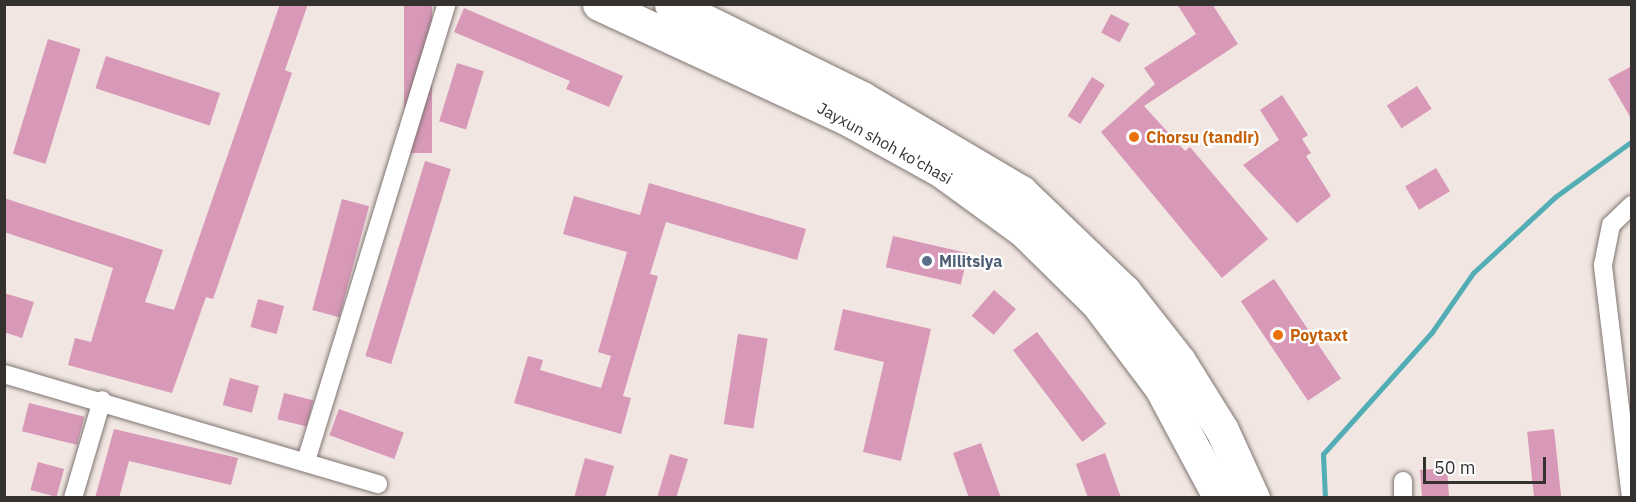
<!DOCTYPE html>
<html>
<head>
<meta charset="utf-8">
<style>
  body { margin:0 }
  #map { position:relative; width:1636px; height:502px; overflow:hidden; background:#f1e6e1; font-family:"IBM Plex Sans",sans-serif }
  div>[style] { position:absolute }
  .stream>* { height:5px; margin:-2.5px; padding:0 2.5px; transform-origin:2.5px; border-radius:2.5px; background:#52adb5 }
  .building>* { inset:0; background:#d898b8; transform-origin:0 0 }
  .roads { filter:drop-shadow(0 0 2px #7f7571) drop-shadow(0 0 2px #7f7571) }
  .street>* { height:18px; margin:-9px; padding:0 9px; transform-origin:9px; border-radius:9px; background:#fff }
  .highway>* { height:33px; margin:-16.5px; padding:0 16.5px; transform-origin:16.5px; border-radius:16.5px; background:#fff }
  .dots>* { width:16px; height:16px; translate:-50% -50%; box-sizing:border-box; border:3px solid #fff; border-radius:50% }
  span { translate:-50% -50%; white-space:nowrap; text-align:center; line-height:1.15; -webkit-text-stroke:4.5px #fff; paint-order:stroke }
  .food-label { font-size:16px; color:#c56008; font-weight:700 }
  .left { translate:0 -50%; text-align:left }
  .street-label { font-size:16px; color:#35312f }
  .service-label { font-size:16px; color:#4e5e75; font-weight:700 }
  .frame { position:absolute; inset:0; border:6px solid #35312f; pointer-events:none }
  .scale { position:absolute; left:1423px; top:457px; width:123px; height:27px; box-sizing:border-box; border:3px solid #35312f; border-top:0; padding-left:8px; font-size:18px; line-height:21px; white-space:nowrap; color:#35312f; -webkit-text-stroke:4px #fff; paint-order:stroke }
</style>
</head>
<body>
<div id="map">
  <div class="stream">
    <div style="left:1325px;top:498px;width:44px;rotate:-92.6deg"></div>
    <div style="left:1323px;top:454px;width:164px;rotate:-48.2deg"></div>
    <div style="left:1432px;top:332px;width:72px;rotate:-55.2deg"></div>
    <div style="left:1473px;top:273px;width:112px;rotate:-42.8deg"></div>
    <div style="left:1555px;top:197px;width:95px;rotate:-36deg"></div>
  </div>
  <div class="building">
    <div style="clip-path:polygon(280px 4px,308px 4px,285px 70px,292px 73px,213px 299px,206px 297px,172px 393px,68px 365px,75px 338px,91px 342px,113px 268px,4px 232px,4px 198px,163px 250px,145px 302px,174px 310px)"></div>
    <div style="left:404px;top:4px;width:28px;height:149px"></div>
    <div style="clip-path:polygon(1177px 4px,1212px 4px,1238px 44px,1144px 106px,1185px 151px,1190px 147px,1268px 239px,1222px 278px,1101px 132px,1155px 84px,1144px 68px,1196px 34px)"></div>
    <div style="clip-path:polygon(464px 8px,623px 76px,609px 107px,566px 89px,570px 81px,454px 32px)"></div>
    <div style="left:1111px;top:14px;width:21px;height:21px;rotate:28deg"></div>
    <div style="left:48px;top:39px;width:34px;height:120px;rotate:17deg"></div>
    <div style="left:106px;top:56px;width:120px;height:34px;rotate:18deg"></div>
    <div style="left:457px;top:63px;width:28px;height:61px;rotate:17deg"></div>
    <div style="clip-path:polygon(1632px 66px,1632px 120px,1608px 79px)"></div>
    <div style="left:1092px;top:77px;width:15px;height:46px;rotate:32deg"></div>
    <div style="left:1417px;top:86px;width:27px;height:36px;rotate:57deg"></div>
    <div style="clip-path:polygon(1282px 95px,1308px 135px,1302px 139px,1311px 153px,1306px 156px,1331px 196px,1297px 223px,1243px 165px,1279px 140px,1260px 110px)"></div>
    <div style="left:425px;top:161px;width:27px;height:204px;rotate:17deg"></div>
    <div style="left:1436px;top:168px;width:27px;height:36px;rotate:59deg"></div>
    <div style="clip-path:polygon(649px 183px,806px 229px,797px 260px,666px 222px,650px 274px,658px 276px,623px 396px,631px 398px,621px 434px,514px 403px,528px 356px,543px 360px,540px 370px,601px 388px,611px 356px,598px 352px,627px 252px,563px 234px,574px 196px,640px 215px)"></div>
    <div style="left:342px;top:199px;width:28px;height:115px;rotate:15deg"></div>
    <div style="left:893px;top:236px;width:77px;height:32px;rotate:13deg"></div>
    <div style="left:1274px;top:279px;width:120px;height:40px;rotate:56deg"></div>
    <div style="left:994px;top:290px;width:29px;height:34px;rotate:41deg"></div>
    <div style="clip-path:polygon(4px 293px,34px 302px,22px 338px,4px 332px)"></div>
    <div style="left:258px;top:299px;width:27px;height:29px;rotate:15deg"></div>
    <div style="clip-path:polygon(843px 309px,931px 329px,901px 461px,863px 452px,884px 362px,834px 350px)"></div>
    <div style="left:1037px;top:332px;width:115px;height:30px;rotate:53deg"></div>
    <div style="left:738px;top:334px;width:30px;height:91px;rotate:9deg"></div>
    <div style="left:230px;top:378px;width:30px;height:28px;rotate:15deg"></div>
    <div style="left:284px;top:393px;width:30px;height:27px;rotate:14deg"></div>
    <div style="left:29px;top:403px;width:57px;height:29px;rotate:14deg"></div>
    <div style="left:339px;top:409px;width:69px;height:28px;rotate:20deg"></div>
    <div style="clip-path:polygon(114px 429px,238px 458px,231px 485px,129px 461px,119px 498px,95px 498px)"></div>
    <div style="left:1554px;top:429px;width:69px;height:27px;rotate:84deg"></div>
    <div style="clip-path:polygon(981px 443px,1001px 498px,969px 498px,953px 453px)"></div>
    <div style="clip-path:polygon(1105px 453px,1121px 498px,1088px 498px,1076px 464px)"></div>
    <div style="clip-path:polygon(670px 454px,688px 459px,676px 498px,657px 498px)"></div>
    <div style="clip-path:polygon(585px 458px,614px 466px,605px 498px,574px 498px)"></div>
    <div style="left:38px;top:462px;width:27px;height:29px;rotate:15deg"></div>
    <div style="left:1447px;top:468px;width:30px;height:27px;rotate:86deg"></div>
  </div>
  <div class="roads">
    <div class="street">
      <div style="left:4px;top:374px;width:390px;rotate:16.4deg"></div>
      <div style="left:306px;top:461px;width:478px;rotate:-72.9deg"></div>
      <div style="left:1403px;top:481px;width:17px;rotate:90deg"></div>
      <div style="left:73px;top:498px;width:102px;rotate:-73.5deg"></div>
      <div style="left:1631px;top:498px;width:235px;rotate:-96.9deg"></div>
      <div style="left:1603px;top:265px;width:41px;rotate:-78.7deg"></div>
      <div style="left:1611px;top:225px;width:29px;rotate:-44deg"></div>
    </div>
    <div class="highway">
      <div style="left:599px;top:4px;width:272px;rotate:24.8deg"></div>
      <div style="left:846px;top:118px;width:107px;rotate:29deg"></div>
      <div style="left:940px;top:170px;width:102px;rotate:35.9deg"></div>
      <div style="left:1023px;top:230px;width:105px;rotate:44.6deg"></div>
      <div style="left:1098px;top:304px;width:105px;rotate:53.1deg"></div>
      <div style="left:1161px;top:388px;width:125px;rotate:61.8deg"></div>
      <div style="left:671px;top:4px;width:213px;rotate:26.2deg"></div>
      <div style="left:862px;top:98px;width:185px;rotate:30.6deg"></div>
      <div style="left:1021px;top:192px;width:143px;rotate:43.9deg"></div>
      <div style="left:1124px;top:291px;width:89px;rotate:51.8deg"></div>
      <div style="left:1179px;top:361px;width:81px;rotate:58.1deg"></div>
      <div style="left:1222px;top:430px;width:75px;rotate:65.5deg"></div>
    </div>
  </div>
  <div class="dots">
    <div style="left:1134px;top:137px;background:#e8710a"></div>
    <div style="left:927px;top:261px;background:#5c6f8a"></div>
    <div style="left:1278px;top:335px;background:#e8710a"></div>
  </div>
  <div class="food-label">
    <span class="left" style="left:1146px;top:137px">Chorsu (tandir)</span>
    <span class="left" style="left:1290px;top:335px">Poytaxt</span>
  </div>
  <div class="street-label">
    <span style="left:885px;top:143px;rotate:29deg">Jayxun shoh ko'chasi</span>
  </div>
  <div class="service-label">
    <span class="left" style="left:939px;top:261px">Militsiya</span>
  </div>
  <div class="frame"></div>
  <div class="scale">50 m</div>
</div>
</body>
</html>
